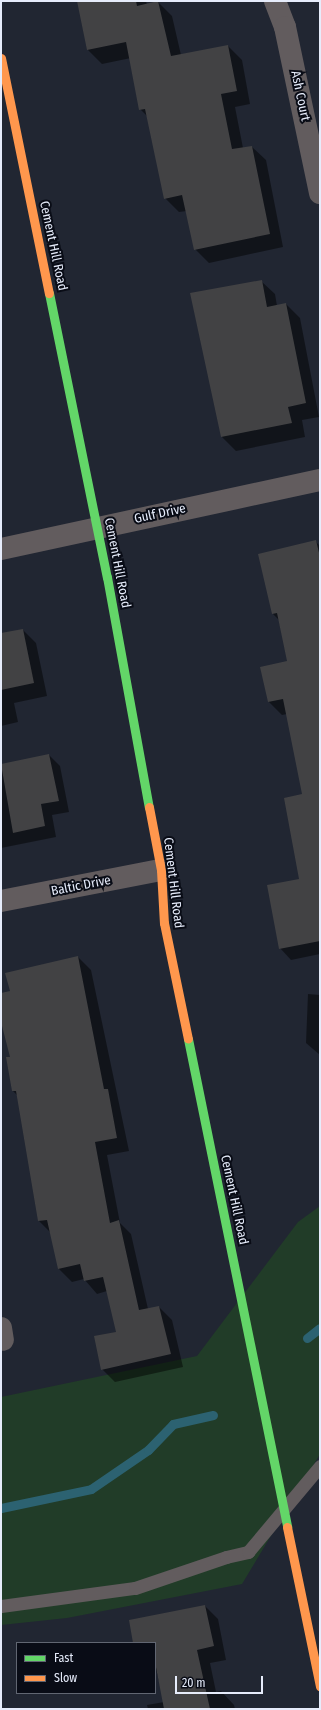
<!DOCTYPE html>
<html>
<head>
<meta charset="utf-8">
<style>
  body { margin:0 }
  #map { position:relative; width:321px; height:1710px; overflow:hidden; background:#212632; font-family:"Fira Sans Condensed",sans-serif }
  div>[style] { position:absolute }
  .green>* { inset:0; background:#213c28 }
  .shadow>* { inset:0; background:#0007 }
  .stream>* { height:9px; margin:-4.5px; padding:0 4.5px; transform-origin:4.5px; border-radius:4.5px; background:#2c6271 }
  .building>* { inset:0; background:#424244 }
  .lane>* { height:13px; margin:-6.5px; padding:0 6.5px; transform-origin:6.5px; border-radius:6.5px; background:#625c5e }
  .street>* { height:22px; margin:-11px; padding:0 11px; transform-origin:11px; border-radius:11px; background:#625c5e }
  .fast>* { height:9px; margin:-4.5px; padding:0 4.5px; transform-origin:4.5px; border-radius:4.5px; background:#63d668 }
  .slow>* { height:9px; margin:-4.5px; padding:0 4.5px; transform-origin:4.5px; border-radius:4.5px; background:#ff974d }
  span { translate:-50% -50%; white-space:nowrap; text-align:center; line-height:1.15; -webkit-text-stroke:4px #090c16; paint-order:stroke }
  .street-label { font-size:13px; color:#e6ecfb }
  .frame { position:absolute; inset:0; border:2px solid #e6ecfb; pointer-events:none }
  .legend { position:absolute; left:16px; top:1642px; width:140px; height:52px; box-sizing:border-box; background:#090c16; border:1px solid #616672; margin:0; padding:5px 7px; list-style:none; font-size:12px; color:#e6ecfb }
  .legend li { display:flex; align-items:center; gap:8px; height:20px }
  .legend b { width:20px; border:1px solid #616672 }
  .scale { position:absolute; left:175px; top:1676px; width:88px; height:18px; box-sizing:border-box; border:2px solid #e6ecfb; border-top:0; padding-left:5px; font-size:12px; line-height:14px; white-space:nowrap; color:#e6ecfb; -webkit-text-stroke:3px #090c16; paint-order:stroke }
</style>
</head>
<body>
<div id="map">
  <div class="green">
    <div style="clip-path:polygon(320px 1206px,320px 1454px,242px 1584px,67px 1618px,1px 1625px,1px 1397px,197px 1356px,298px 1222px)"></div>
  </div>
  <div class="shadow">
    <div style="clip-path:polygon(78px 1px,146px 1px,147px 5px,158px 2px,172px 16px,181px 55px,228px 46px,242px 60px,250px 104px,235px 107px,243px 148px,252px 147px,266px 160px,283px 247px,209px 263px,195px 249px,187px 211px,179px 212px,165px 198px,148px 117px,140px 109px,131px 58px,102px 64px,88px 50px)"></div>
    <div style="clip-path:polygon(261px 281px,275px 294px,277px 306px,286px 304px,300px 318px,319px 417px,302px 420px,305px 437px,236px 451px,222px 437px)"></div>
    <div style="clip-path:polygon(316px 542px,320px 546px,320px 871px,287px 714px,282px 715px,269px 702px,261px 668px,288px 662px,279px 620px,273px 614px)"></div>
    <div style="clip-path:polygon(23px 630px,36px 643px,47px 696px,14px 703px,18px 722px,1px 726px,1px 634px)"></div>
    <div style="clip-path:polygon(49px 755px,60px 766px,69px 812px,52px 815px,56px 837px,1px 848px,1px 765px)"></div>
    <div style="clip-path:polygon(320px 876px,320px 954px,291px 960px,280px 948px)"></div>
    <div style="clip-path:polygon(78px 957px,91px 970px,129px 1151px,107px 1155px,120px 1223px,131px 1234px,148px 1309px,159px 1307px,172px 1320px,183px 1367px,115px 1382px,102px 1369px,117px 1332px,107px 1291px,97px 1294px,84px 1279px,72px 1282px,59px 1269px,51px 1233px,39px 1221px,18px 1096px,13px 1091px,11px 1057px,1px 1017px,1px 994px,11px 992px)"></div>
    <div style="clip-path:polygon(308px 994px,320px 995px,320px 1055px,306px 1043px)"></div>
    <div style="clip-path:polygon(205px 1606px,218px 1619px,226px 1660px,210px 1663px,216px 1692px,221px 1691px,234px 1705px,235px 1709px,148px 1709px,147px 1705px,164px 1702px,155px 1665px,155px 1643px,134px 1643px)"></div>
  </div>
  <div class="stream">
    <div style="left:307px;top:1338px;width:16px;rotate:-38deg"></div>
    <div style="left:1px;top:1508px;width:92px;rotate:-11.9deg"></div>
    <div style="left:91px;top:1489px;width:69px;rotate:-34.4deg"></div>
    <div style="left:148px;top:1450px;width:36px;rotate:-46deg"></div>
    <div style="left:173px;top:1424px;width:41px;rotate:-12.7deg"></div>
  </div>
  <div class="building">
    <div style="clip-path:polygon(77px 1px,136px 1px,137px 6px,158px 1px,171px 56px,228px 45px,237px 91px,221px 94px,232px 149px,252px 146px,270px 234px,194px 250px,182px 195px,164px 199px,145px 109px,139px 110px,126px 42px,87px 50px)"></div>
    <div style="clip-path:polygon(262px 280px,267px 307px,286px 303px,306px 403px,288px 407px,292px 423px,221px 437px,190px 293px)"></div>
    <div style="clip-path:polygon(316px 540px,320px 557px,320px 941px,279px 949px,267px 885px,299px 879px,284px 798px,302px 794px,283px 699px,268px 702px,260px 667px,287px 661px,277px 613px,272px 614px,258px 554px)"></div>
    <div style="clip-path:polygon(23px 629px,34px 683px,1px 690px,1px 633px)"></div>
    <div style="clip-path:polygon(49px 754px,59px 801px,41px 804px,45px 826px,13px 833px,1px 764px)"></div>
    <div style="clip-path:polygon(78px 956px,104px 1089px,108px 1089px,117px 1138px,95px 1142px,110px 1223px,119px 1220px,139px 1310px,159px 1306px,171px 1354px,101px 1370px,94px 1336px,116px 1332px,103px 1277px,84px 1281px,80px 1264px,58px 1269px,47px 1220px,38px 1221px,16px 1091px,12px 1091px,6px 1057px,10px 1057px,1px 1022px,1px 993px,10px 991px,5px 973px)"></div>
    <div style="clip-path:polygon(205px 1605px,214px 1646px,197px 1650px,210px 1709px,164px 1709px,155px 1662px,155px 1643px,133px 1643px,129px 1620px)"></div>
  </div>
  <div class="lane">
    <div style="left:1px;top:1606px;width:135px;rotate:-7.7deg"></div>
    <div style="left:135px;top:1588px;width:96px;rotate:-18.8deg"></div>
    <div style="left:226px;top:1557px;width:23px;rotate:-13deg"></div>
    <div style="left:248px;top:1552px;width:112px;rotate:-50.1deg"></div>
  </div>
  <div class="street">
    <div style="left:275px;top:1px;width:28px;rotate:69deg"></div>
    <div style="left:285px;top:27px;width:170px;rotate:78.1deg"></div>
    <div style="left:1px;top:549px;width:326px;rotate:-12.2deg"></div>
    <div style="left:1px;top:901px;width:163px;rotate:-11deg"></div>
    <div style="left:1px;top:1328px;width:12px;rotate:81deg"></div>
  </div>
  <div class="fast">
    <div style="left:49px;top:293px;width:290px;rotate:78.5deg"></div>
    <div style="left:107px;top:577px;width:234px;rotate:79.7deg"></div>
    <div style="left:188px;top:1039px;width:498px;rotate:78.5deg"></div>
  </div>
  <div class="slow">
    <div style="left:1px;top:58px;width:240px;rotate:78.5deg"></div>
    <div style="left:149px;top:807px;width:64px;rotate:79.2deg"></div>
    <div style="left:161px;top:870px;width:53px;rotate:86.8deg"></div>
    <div style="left:164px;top:923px;width:118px;rotate:78.3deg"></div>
    <div style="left:287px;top:1527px;width:163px;rotate:78.3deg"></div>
  </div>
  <div class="street-label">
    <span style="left:300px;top:96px;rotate:78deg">Ash Court</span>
    <span style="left:53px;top:246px;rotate:78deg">Cement Hill Road</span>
    <span style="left:160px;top:514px;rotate:-12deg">Gulf Drive</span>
    <span style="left:117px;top:563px;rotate:79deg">Cement Hill Road</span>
    <span style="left:173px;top:883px;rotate:83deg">Cement Hill Road</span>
    <span style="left:81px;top:886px;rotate:-11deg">Baltic Drive</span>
    <span style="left:234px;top:1200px;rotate:78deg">Cement Hill Road</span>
  </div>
  <div class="frame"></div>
  <ul class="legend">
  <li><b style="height:5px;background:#63d668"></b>Fast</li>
  <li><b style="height:5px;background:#ff974d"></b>Slow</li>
  </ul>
  <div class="scale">20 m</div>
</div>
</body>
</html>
